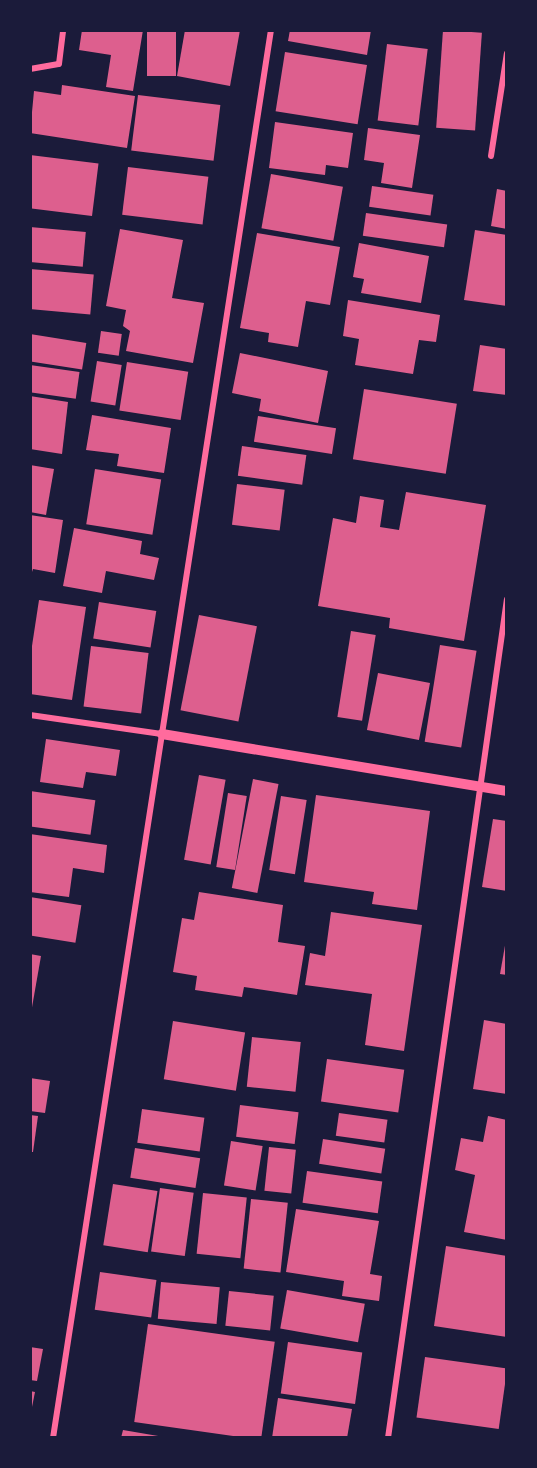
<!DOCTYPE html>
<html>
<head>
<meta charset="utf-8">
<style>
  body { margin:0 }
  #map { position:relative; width:537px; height:1468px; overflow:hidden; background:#1b1b3a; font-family:"DejaVu Sans",sans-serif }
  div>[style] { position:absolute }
  .building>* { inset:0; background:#dd5f8e; transform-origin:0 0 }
  .minor>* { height:6px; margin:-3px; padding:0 3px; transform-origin:3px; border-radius:3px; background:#ff6b9d }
  .tertiary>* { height:10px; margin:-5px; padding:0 5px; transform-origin:5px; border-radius:5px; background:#ff6b9d }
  span { translate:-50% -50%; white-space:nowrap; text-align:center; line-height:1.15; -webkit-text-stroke:6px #1b1b3a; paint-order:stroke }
  .frame { position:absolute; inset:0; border:32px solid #1b1b3a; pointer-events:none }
</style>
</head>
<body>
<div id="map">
  <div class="building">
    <div style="clip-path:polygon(82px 30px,143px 30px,133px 91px,106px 87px,111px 55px,79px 50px)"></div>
    <div style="left:147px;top:30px;width:29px;height:46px"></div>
    <div style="clip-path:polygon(185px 30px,240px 30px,230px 86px,177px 76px)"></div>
    <div style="clip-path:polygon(290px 30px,371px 30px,367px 55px,288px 41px)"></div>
    <div style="left:443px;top:30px;width:39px;height:98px;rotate:4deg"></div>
    <div style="left:387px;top:44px;width:41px;height:77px;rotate:7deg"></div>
    <div style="left:285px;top:52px;width:83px;height:60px;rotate:9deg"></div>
    <div style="clip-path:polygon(62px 85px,135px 96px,127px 148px,30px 133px,34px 91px,61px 95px)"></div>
    <div style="left:138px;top:95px;width:83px;height:56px;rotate:7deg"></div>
    <div style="clip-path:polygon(275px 122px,353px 133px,348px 168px,326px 165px,325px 175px,269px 168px)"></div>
    <div style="clip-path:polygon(368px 128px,420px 135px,412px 188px,381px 183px,384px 163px,364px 160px)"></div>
    <div style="left:30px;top:155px;width:69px;height:53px;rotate:7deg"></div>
    <div style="left:128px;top:167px;width:81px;height:48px;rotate:7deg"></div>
    <div style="left:271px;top:174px;width:73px;height:55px;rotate:10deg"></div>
    <div style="left:372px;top:186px;width:62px;height:21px;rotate:8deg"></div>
    <div style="clip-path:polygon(497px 189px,507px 191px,507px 229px,491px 226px)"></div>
    <div style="left:366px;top:213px;width:82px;height:23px;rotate:8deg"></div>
    <div style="left:30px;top:227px;width:56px;height:35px;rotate:5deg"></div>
    <div style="clip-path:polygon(120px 229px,183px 240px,172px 298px,204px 303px,193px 363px,126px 351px,130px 331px,123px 326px,126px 310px,106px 306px)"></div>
    <div style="clip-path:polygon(475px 230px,507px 235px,507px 306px,464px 300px)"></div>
    <div style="clip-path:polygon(257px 233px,340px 247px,330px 305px,306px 301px,298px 347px,268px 342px,269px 333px,240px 328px)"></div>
    <div style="clip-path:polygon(359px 243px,429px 256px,421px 303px,361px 293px,364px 279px,353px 277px)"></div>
    <div style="left:30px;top:269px;width:64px;height:40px;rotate:5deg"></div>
    <div style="clip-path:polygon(348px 300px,440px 315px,436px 342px,419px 340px,413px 374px,355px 365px,359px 339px,343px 336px)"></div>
    <div style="left:101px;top:331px;width:21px;height:22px;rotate:8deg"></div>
    <div style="left:30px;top:334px;width:57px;height:27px;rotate:9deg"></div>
    <div style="clip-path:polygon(480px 345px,507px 349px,507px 395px,473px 391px)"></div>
    <div style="clip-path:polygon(240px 353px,328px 371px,318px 423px,259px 411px,261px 399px,232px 393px)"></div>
    <div style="left:97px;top:361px;width:25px;height:41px;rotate:9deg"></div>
    <div style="left:127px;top:362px;width:62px;height:49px;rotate:9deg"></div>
    <div style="left:30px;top:365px;width:50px;height:27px;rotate:8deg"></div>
    <div style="left:364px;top:389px;width:94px;height:71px;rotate:9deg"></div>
    <div style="clip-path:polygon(30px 396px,68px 402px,62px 454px,30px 449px)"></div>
    <div style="clip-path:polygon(92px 415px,171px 428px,164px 473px,117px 466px,119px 454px,86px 450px)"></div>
    <div style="left:258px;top:416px;width:79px;height:26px;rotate:9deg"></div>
    <div style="left:242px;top:446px;width:65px;height:30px;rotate:8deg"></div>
    <div style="clip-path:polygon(30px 465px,54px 469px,46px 515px,30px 512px)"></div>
    <div style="left:95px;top:469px;width:67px;height:56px;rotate:9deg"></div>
    <div style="left:237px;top:484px;width:48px;height:41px;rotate:7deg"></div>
    <div style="clip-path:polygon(406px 492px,486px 505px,464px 641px,389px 628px,390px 618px,318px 606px,333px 518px,356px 523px,360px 496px,384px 500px,380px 527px,399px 530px)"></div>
    <div style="clip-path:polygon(30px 515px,63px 520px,55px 573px,33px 569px,30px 578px)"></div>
    <div style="clip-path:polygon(74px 528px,142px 541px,140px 554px,159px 558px,154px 580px,106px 571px,102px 593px,63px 586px)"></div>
    <div style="clip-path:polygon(39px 600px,86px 607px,72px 700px,30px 694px,30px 659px)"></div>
    <div style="left:99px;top:602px;width:58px;height:37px;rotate:9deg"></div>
    <div style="left:199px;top:615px;width:59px;height:97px;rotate:11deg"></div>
    <div style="left:351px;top:631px;width:25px;height:87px;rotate:9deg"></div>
    <div style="left:440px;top:645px;width:37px;height:98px;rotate:9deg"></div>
    <div style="left:91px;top:646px;width:58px;height:61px;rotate:7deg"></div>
    <div style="left:378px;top:673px;width:53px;height:58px;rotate:11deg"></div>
    <div style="clip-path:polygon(46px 739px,120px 750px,116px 776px,86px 772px,83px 788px,40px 782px)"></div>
    <div style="left:199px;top:775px;width:27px;height:86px;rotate:10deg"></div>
    <div style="left:253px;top:779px;width:26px;height:111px;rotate:11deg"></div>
    <div style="left:30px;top:791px;width:66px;height:35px;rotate:8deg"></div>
    <div style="left:228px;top:793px;width:19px;height:75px;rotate:9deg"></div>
    <div style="clip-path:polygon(316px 795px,430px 811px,417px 910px,372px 904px,374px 892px,304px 882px)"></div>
    <div style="left:281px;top:796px;width:26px;height:75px;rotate:9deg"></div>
    <div style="clip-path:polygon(493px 819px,507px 821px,507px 891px,482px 887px)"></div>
    <div style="clip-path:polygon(30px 834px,107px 845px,104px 873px,73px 868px,69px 897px,30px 892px)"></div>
    <div style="clip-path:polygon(199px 892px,283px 905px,278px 942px,305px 946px,297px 995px,244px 987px,242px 997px,195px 990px,197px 976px,173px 972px,182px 918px,194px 920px)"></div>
    <div style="left:30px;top:897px;width:52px;height:38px;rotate:9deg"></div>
    <div style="clip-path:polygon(331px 912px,422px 925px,404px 1051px,365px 1045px,372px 994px,305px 985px,310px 953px,325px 956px)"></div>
    <div style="clip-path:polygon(506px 940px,507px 940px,507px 975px,500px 974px)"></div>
    <div style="clip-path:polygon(30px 954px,41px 956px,31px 1013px,30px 1013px)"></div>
    <div style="clip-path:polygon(484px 1020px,507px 1024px,507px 1094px,473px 1089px)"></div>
    <div style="left:173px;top:1021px;width:73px;height:59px;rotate:9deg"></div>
    <div style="left:252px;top:1037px;width:49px;height:50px;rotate:6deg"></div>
    <div style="left:327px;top:1059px;width:78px;height:43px;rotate:8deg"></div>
    <div style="clip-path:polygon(30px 1078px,50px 1081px,45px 1113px,30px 1111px)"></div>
    <div style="left:240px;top:1105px;width:59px;height:32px;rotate:7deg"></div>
    <div style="left:142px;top:1109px;width:63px;height:34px;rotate:8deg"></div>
    <div style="left:339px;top:1113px;width:49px;height:23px;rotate:8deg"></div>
    <div style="clip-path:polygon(30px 1115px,38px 1116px,33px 1152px,30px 1152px)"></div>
    <div style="clip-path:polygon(488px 1116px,507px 1120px,507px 1240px,464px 1232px,475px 1175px,455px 1170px,461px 1138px,483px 1142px)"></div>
    <div style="left:323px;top:1139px;width:63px;height:25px;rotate:9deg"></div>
    <div style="left:231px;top:1141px;width:32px;height:45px;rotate:9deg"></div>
    <div style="left:269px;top:1147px;width:27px;height:44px;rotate:6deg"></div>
    <div style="left:135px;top:1148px;width:66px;height:30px;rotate:9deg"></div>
    <div style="left:307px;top:1171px;width:76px;height:32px;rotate:8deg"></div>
    <div style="left:113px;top:1184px;width:45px;height:62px;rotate:9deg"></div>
    <div style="left:160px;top:1188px;width:34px;height:64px;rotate:8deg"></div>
    <div style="left:203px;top:1193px;width:44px;height:61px;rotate:6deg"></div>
    <div style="left:251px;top:1199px;width:37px;height:70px;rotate:6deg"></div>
    <div style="clip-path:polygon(296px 1209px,379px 1221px,370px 1274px,382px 1276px,379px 1301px,342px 1296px,344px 1281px,286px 1272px)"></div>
    <div style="clip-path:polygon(446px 1246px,507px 1256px,507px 1337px,434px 1326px)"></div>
    <div style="left:100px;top:1272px;width:57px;height:38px;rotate:8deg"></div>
    <div style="left:161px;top:1282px;width:59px;height:37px;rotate:5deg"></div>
    <div style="left:287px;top:1290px;width:79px;height:39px;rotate:10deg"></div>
    <div style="left:229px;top:1291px;width:45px;height:35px;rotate:6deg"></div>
    <div style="left:148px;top:1324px;width:128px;height:99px;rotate:8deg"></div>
    <div style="left:288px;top:1342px;width:75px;height:52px;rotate:8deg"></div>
    <div style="clip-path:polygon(30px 1347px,43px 1349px,37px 1381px,30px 1380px)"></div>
    <div style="left:425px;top:1357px;width:83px;height:61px;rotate:8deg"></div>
    <div style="clip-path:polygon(30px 1391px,35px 1392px,31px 1412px,30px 1412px)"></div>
    <div style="clip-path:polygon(278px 1398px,352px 1409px,347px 1438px,272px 1438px)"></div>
    <div style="clip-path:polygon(123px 1430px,164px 1437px,163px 1438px,121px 1438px)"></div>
  </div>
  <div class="minor">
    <div style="left:30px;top:69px;width:29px;rotate:-10deg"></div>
    <div style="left:59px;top:64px;width:34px;rotate:-83deg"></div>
    <div style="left:491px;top:156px;width:104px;rotate:-81.2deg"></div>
    <div style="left:30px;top:715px;width:133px;rotate:8.2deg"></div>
    <div style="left:53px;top:1438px;width:1425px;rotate:-81.2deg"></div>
    <div style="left:388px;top:1438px;width:847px;rotate:-81.93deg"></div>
  </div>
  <div class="tertiary">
    <div style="left:162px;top:734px;width:350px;rotate:9.4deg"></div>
  </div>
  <div class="frame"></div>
</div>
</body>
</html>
